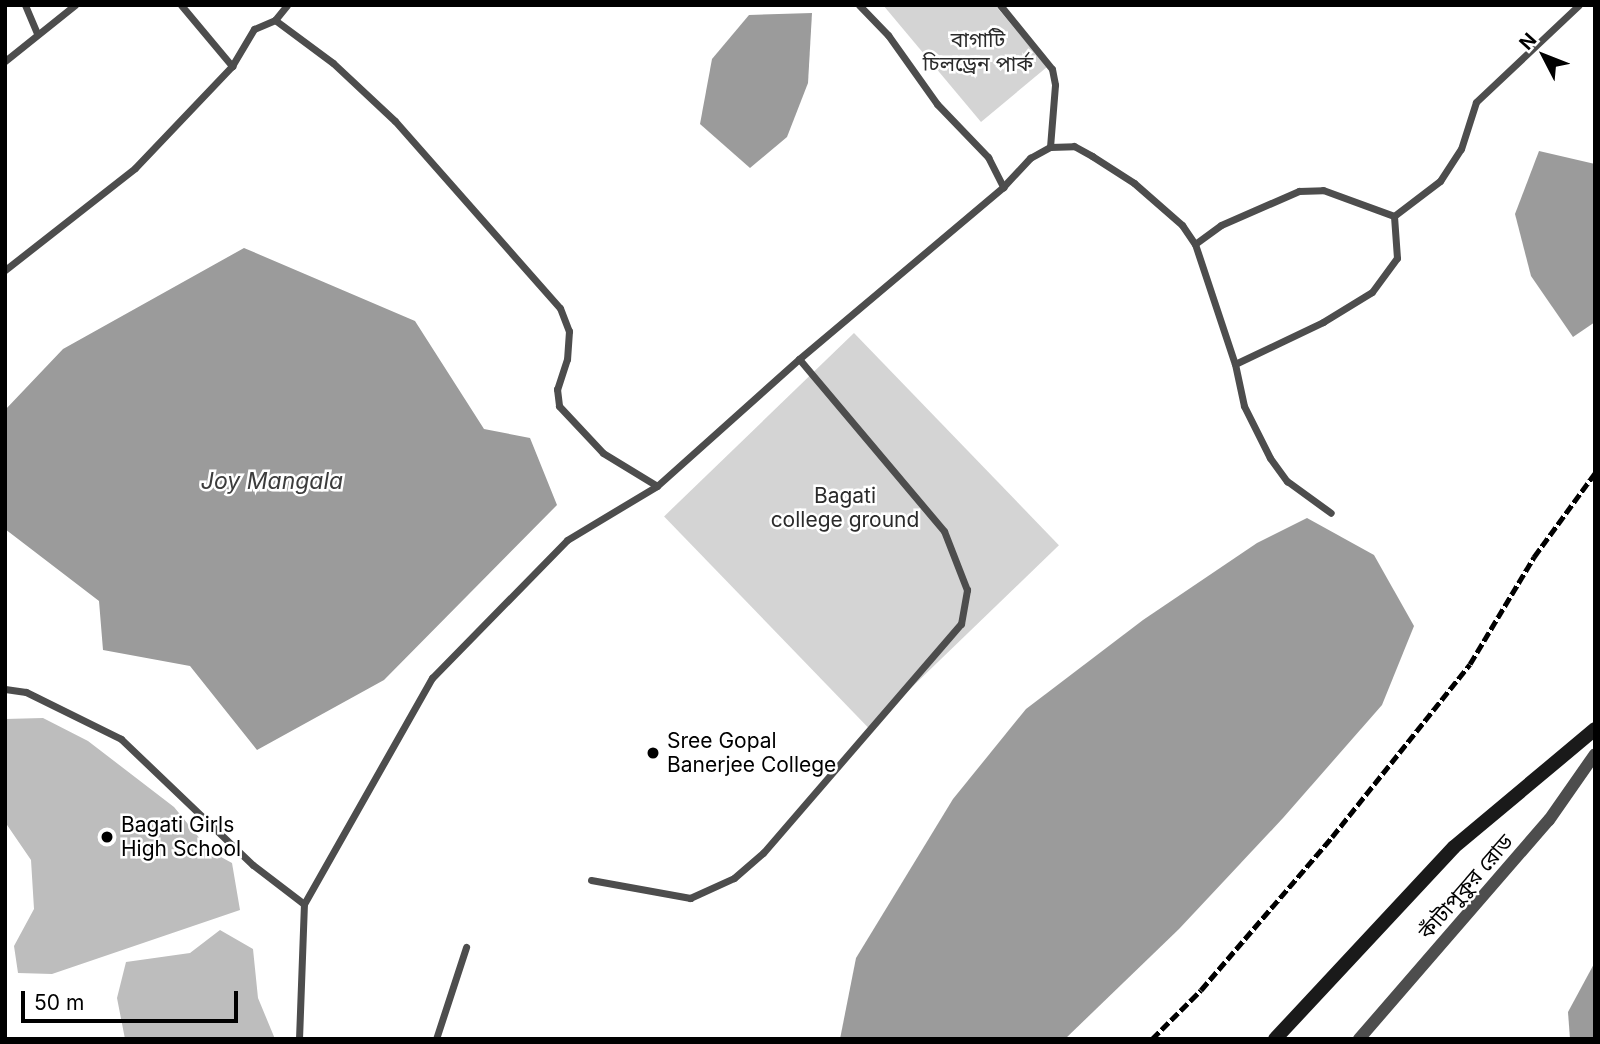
<!DOCTYPE html>
<html>
<head>
<meta charset="utf-8">
<style>
  body { margin:0 }
  #map { position:relative; width:1600px; height:1044px; overflow:hidden; background:#fff; font-family:Inter,"Noto Sans Bengali",sans-serif }
  div>[style] { position:absolute }
  .green>* { inset:0; background:#d4d4d4; transform-origin:0 0 }
  .water>* { inset:0; background:#9b9b9b }
  .building>* { inset:0; background:#bdbdbd }
  .minor>* { height:7px; margin:-3.5px; padding:0 3.5px; transform-origin:3.5px; border-radius:3.5px; background:#4d4d4d }
  .tertiary>* { height:12px; margin:-6px; padding:0 6px; transform-origin:6px; border-radius:6px; background:#4d4d4d }
  .secondary>* { height:14px; margin:-7px; padding:0 7px; transform-origin:7px; border-radius:7px; background:#1a1a1a }
  .rail>* { height:5px; margin-top:-2.5px; transform-origin:0; background:repeating-linear-gradient(90deg,#000 0 10px,transparent 0 13.5px) }
  .dots>* { width:19px; height:19px; translate:-50% -50%; box-sizing:border-box; border:4px solid #fff; border-radius:50% }
  span { translate:-50% -50%; white-space:nowrap; text-align:center; line-height:1.15; -webkit-text-stroke:5px #fff; paint-order:stroke }
  .park-label { font-size:21px; color:#2b2b2b }
  .poi-label { font-size:21px; color:#000 }
  .left { translate:0 -50%; text-align:left }
  .street-label { font-size:21px; color:#000 }
  .water-label { font-size:23px; color:#3c3c3c; font-style:italic }
  .frame { position:absolute; inset:0; border:7px solid #000; pointer-events:none }
  .north { position:absolute; left:1509px; top:21px; width:70px; height:70px; -webkit-text-stroke:5px #fff; paint-order:stroke; rotate:312deg; font-size:19px; font-weight:700; line-height:28px; text-align:center; color:#000 }
  .north::after { content:''; display:block; margin:auto; width:24px; height:32px; background:#000; clip-path:polygon(50% 0,100% 100%,50% 72%,0 100%) }
  .scale { position:absolute; left:21px; top:991px; width:217px; height:32px; box-sizing:border-box; border:4px solid #000; border-top:0; padding-left:9px; font-size:21px; line-height:24px; white-space:nowrap; color:#000; -webkit-text-stroke:5px #fff; paint-order:stroke }
</style>
</head>
<body>
<div id="map">
  <div class="green">
    <div style="clip-path:polygon(883px 5px,995px 5px,1047px 67px,981px 122px)"></div>
    <div style="left:854px;top:333px;width:295px;height:264px;rotate:46deg"></div>
  </div>
  <div class="water">
    <div style="clip-path:polygon(812px 13px,808px 83px,787px 137px,750px 168px,700px 124px,712px 59px,749px 15px)"></div>
    <div style="clip-path:polygon(1539px 151px,1595px 164px,1595px 322px,1573px 337px,1531px 276px,1515px 214px)"></div>
    <div style="clip-path:polygon(244px 248px,415px 321px,484px 429px,530px 438px,557px 505px,384px 680px,257px 750px,190px 666px,103px 650px,99px 601px,5px 529px,5px 410px,63px 349px)"></div>
    <div style="clip-path:polygon(1307px 518px,1374px 555px,1414px 626px,1382px 705px,1283px 818px,1179px 929px,1065px 1039px,840px 1039px,856px 958px,953px 799px,1026px 709px,1143px 620px,1257px 543px)"></div>
    <div style="clip-path:polygon(1595px 962px,1595px 1039px,1570px 1039px,1568px 1012px)"></div>
  </div>
  <div class="building">
    <div style="clip-path:polygon(43px 718px,88px 741px,174px 807px,210px 851px,232px 863px,240px 910px,52px 974px,18px 973px,14px 946px,34px 909px,31px 860px,5px 822px,5px 719px)"></div>
    <div style="clip-path:polygon(220px 930px,253px 949px,258px 998px,275px 1039px,125px 1039px,117px 998px,126px 962px,190px 953px)"></div>
  </div>
  <div class="minor">
    <div style="left:25px;top:5px;width:30px;rotate:67deg"></div>
    <div style="left:181px;top:5px;width:80px;rotate:50.1deg"></div>
    <div style="left:859px;top:5px;width:42px;rotate:46deg"></div>
    <div style="left:888px;top:35px;width:85px;rotate:54.6deg"></div>
    <div style="left:937px;top:104px;width:74px;rotate:46.1deg"></div>
    <div style="left:988px;top:157px;width:34px;rotate:63deg"></div>
    <div style="left:1000px;top:5px;width:82px;rotate:50.9deg"></div>
    <div style="left:1052px;top:69px;width:16px;rotate:79deg"></div>
    <div style="left:1055px;top:85px;width:62px;rotate:94.6deg"></div>
    <div style="left:275px;top:20px;width:19px;rotate:-51deg"></div>
    <div style="left:5px;top:61px;width:90px;rotate:-38.7deg"></div>
    <div style="left:1195px;top:244px;width:32px;rotate:-36deg"></div>
    <div style="left:1221px;top:225px;width:85px;rotate:-23.6deg"></div>
    <div style="left:1299px;top:191px;width:24px;rotate:-2deg"></div>
    <div style="left:1323px;top:190px;width:76px;rotate:20.1deg"></div>
    <div style="left:1394px;top:216px;width:58px;rotate:-37.3deg"></div>
    <div style="left:1440px;top:181px;width:38px;rotate:-57deg"></div>
    <div style="left:1461px;top:149px;width:49px;rotate:-72.3deg"></div>
    <div style="left:1476px;top:102px;width:141px;rotate:-43.3deg"></div>
    <div style="left:5px;top:270px;width:165px;rotate:-38.1deg"></div>
    <div style="left:135px;top:168px;width:141px;rotate:-46.4deg"></div>
    <div style="left:232px;top:66px;width:43px;rotate:-59.3deg"></div>
    <div style="left:254px;top:29px;width:23px;rotate:-23deg"></div>
    <div style="left:275px;top:20px;width:72px;rotate:36.6deg"></div>
    <div style="left:333px;top:63px;width:85px;rotate:43.1deg"></div>
    <div style="left:395px;top:121px;width:249px;rotate:48.6deg"></div>
    <div style="left:560px;top:308px;width:25px;rotate:69deg"></div>
    <div style="left:569px;top:331px;width:28px;rotate:94deg"></div>
    <div style="left:567px;top:359px;width:32px;rotate:108deg"></div>
    <div style="left:557px;top:389px;width:17px;rotate:83deg"></div>
    <div style="left:559px;top:406px;width:64px;rotate:46.9deg"></div>
    <div style="left:603px;top:453px;width:63px;rotate:31.4deg"></div>
    <div style="left:1235px;top:364px;width:98px;rotate:-25.5deg"></div>
    <div style="left:1323px;top:322px;width:57px;rotate:-31.5deg"></div>
    <div style="left:1372px;top:292px;width:42px;rotate:-53.7deg"></div>
    <div style="left:1397px;top:258px;width:42px;rotate:-94.1deg"></div>
    <div style="left:5px;top:689px;width:21px;rotate:8deg"></div>
    <div style="left:26px;top:692px;width:106px;rotate:26.3deg"></div>
    <div style="left:121px;top:739px;width:182px;rotate:43.7deg"></div>
    <div style="left:253px;top:865px;width:64px;rotate:37.4deg"></div>
    <div style="left:591px;top:880px;width:101px;rotate:10.3deg"></div>
    <div style="left:690px;top:898px;width:48px;rotate:-24.4deg"></div>
    <div style="left:734px;top:878px;width:38px;rotate:-41deg"></div>
    <div style="left:763px;top:853px;width:303px;rotate:-49.2deg"></div>
    <div style="left:961px;top:624px;width:35px;rotate:-80deg"></div>
    <div style="left:967px;top:590px;width:63px;rotate:-111.3deg"></div>
    <div style="left:944px;top:531px;width:225px;rotate:-130.1deg"></div>
    <div style="left:299px;top:1039px;width:135px;rotate:-87.9deg"></div>
    <div style="left:304px;top:904px;width:260px;rotate:-60.5deg"></div>
    <div style="left:432px;top:678px;width:193px;rotate:-45.6deg"></div>
    <div style="left:567px;top:540px;width:105px;rotate:-31deg"></div>
    <div style="left:657px;top:486px;width:191px;rotate:-41.8deg"></div>
    <div style="left:799px;top:359px;width:267px;rotate:-40.1deg"></div>
    <div style="left:1003px;top:187px;width:40px;rotate:-47deg"></div>
    <div style="left:1030px;top:158px;width:23px;rotate:-29deg"></div>
    <div style="left:1050px;top:147px;width:24px;rotate:-2deg"></div>
    <div style="left:1074px;top:146px;width:21px;rotate:29deg"></div>
    <div style="left:1092px;top:156px;width:50px;rotate:32.7deg"></div>
    <div style="left:1134px;top:183px;width:64px;rotate:41.2deg"></div>
    <div style="left:1182px;top:225px;width:23px;rotate:56deg"></div>
    <div style="left:1195px;top:244px;width:126px;rotate:71.6deg"></div>
    <div style="left:1235px;top:364px;width:43px;rotate:77.9deg"></div>
    <div style="left:1244px;top:406px;width:58px;rotate:63.4deg"></div>
    <div style="left:1270px;top:458px;width:29px;rotate:54deg"></div>
    <div style="left:1287px;top:481px;width:54px;rotate:36deg"></div>
    <div style="left:436px;top:1039px;width:97px;rotate:-71.9deg"></div>
  </div>
  <div class="tertiary">
    <div style="left:1359px;top:1039px;width:290px;rotate:-49.1deg"></div>
    <div style="left:1549px;top:820px;width:80px;rotate:-55.1deg"></div>
  </div>
  <div class="secondary">
    <div style="left:1275px;top:1039px;width:262px;rotate:-47deg"></div>
    <div style="left:1454px;top:847px;width:184px;rotate:-39.9deg"></div>
  </div>
  <div class="rail">
    <div style="left:1152px;top:1039px;width:69px;rotate:-45deg"></div>
    <div style="left:1201px;top:990px;width:201px;rotate:-49.4deg"></div>
    <div style="left:1332px;top:837px;width:221px;rotate:-51.4deg"></div>
    <div style="left:1470px;top:664px;width:125px;rotate:-59.1deg"></div>
    <div style="left:1534px;top:557px;width:104px;rotate:-54deg"></div>
  </div>
  <div class="dots">
    <div style="left:653px;top:753px;background:#000"></div>
    <div style="left:107px;top:837px;background:#000"></div>
  </div>
  <div class="park-label">
    <span style="left:978px;top:52px">বাগাটি<br>চিলড্রেন পার্ক</span>
    <span style="left:845px;top:508px">Bagati<br>college ground</span>
  </div>
  <div class="poi-label">
    <span class="left" style="left:667px;top:753px">Sree Gopal<br>Banerjee College</span>
    <span class="left" style="left:121px;top:837px">Bagati Girls<br>High School</span>
  </div>
  <div class="street-label">
    <span style="left:1466px;top:887px;rotate:-49deg">কাঁটাপুকুর রোড</span>
  </div>
  <div class="water-label">
    <span style="left:272px;top:481px">Joy Mangala</span>
  </div>
  <div class="frame"></div>
  <div class="north">N</div>
  <div class="scale">50 m</div>
</div>
</body>
</html>
